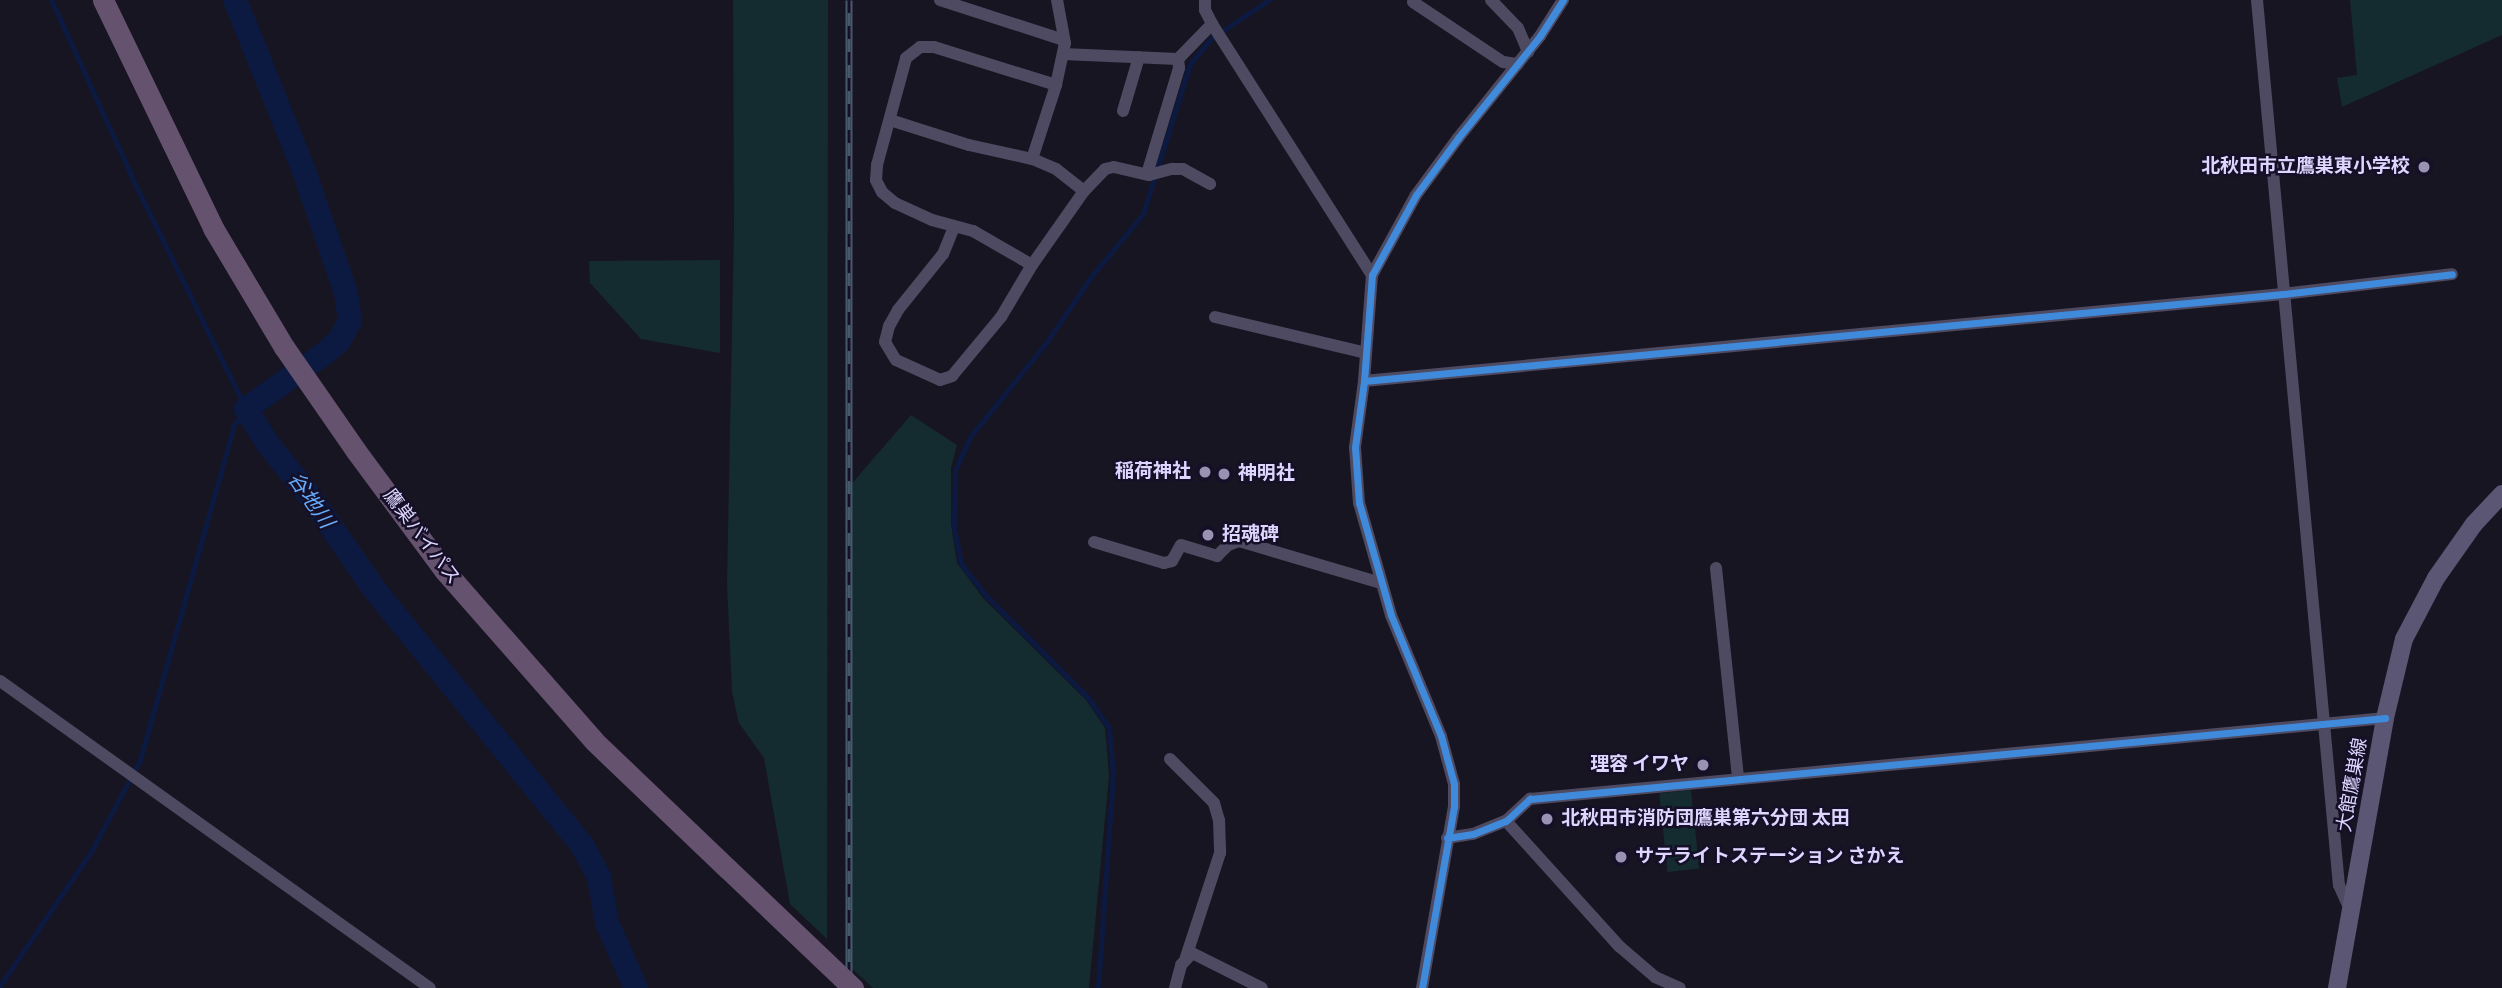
<!DOCTYPE html>
<html>
<head>
<meta charset="utf-8">
<style>
  body { margin:0 }
  #map { position:relative; width:2502px; height:988px; overflow:hidden; background:#181522; font-family:"Source Sans 3","Noto Sans JP",sans-serif }
  div>[style] { position:absolute }
  .green>* { inset:0; background:#142b2f; transform-origin:0 0 }
  .stream>* { height:4.5px; margin:-2.25px; padding:0 2.25px; transform-origin:2.25px; border-radius:2.25px; background:#0c1a41 }
  .river>* { height:24px; margin:-12px; padding:0 12px; transform-origin:12px; border-radius:12px; background:#0c1a41 }
  .minor>* { height:12px; margin:-6px; padding:0 6px; transform-origin:6px; border-radius:6px; background:#4d4a62 }
  .secondary>* { height:18px; margin:-9px; padding:0 9px; transform-origin:9px; border-radius:9px; background:#5a5674 }
  .trunk>* { height:21px; margin:-10.5px; padding:0 10.5px; transform-origin:10.5px; border-radius:10.5px; background:#65526e }
  .rail>* { height:7px; margin-top:-3.5px; transform-origin:0; background:repeating-linear-gradient(90deg,#151027 0 13px,#46586c 0 26px); box-sizing:border-box; border-block:2px solid #46586c }
  .trunk-bridge>* { height:21px; margin:-10.5px; padding:0 10.5px; transform-origin:10.5px; border-radius:10.5px; background:#65526e }
  .cycleway>* { height:7px; margin:-3.5px; padding:0 3.5px; transform-origin:3.5px; border-radius:3.5px; background:#408adc }
  .dots>* { width:19px; height:19px; translate:-50% -50%; box-sizing:border-box; border:4px solid #151027; border-radius:50% }
  span { translate:-50% -50%; white-space:nowrap; text-align:center; line-height:1.15; -webkit-text-stroke:5px #151027; paint-order:stroke }
  .poi-label { font-size:19px; color:#ded6ff; font-weight:700 }
  .right { translate:-100% -50%; text-align:right }
  .left { translate:0 -50%; text-align:left }
  .street-label { font-size:19px; color:#ded6ff }
  .water-label { font-size:21px; color:#65aafd; font-style:italic }
</style>
</head>
<body>
<div id="map">
  <div class="green">
    <div style="clip-path:polygon(733px 0,828px 0,827px 939px,790px 904px,764px 758px,739px 723px,732px 692px,727px 584px,734px 227px)"></div>
    <div style="clip-path:polygon(2350px 0,2502px 0,2502px 35px,2342px 107px,2337px 78px,2357px 75px)"></div>
    <div style="clip-path:polygon(720px 260px,720px 353px,641px 339px,590px 283px,589px 261px)"></div>
    <div style="clip-path:polygon(911px 415px,957px 445px,951px 468px,951px 524px,957px 563px,983px 598px,1086px 700px,1105px 728px,1109px 776px,1089px 988px,873px 988px,848px 965px,848px 488px)"></div>
    <div style="left:1691px;top:790px;width:79px;height:32px;rotate:84deg"></div>
  </div>
  <div class="stream">
    <div style="left:0;top:986px;width:164px;rotate:-55.9deg"></div>
    <div style="left:92px;top:850px;width:102px;rotate:-61.9deg"></div>
    <div style="left:140px;top:760px;width:348px;rotate:-74.3deg"></div>
    <div style="left:234px;top:425px;width:20px;rotate:-53deg"></div>
    <div style="left:246px;top:409px;width:251px;rotate:-116.3deg"></div>
    <div style="left:135px;top:184px;width:202px;rotate:-114.5deg"></div>
    <div style="left:1098px;top:988px;width:214px;rotate:-86deg"></div>
    <div style="left:1113px;top:775px;width:47px;rotate:-94.9deg"></div>
    <div style="left:1109px;top:728px;width:37px;rotate:-125deg"></div>
    <div style="left:1088px;top:698px;width:143px;rotate:-135deg"></div>
    <div style="left:987px;top:597px;width:42px;rotate:-128.2deg"></div>
    <div style="left:961px;top:564px;width:37px;rotate:-101deg"></div>
    <div style="left:954px;top:528px;width:58px;rotate:-89deg"></div>
    <div style="left:955px;top:470px;width:38px;rotate:-65deg"></div>
    <div style="left:971px;top:436px;width:119px;rotate:-51.1deg"></div>
    <div style="left:1046px;top:343px;width:80px;rotate:-55.7deg"></div>
    <div style="left:1091px;top:277px;width:82px;rotate:-50.5deg"></div>
    <div style="left:1143px;top:214px;width:157px;rotate:-72.6deg"></div>
    <div style="left:1190px;top:64px;width:34px;rotate:-50deg"></div>
    <div style="left:1212px;top:38px;width:69px;rotate:-33.7deg"></div>
  </div>
  <div class="river">
    <div style="left:235px;top:0;width:184px;rotate:68deg"></div>
    <div style="left:304px;top:171px;width:129px;rotate:71deg"></div>
    <div style="left:346px;top:293px;width:28px;rotate:82deg"></div>
    <div style="left:350px;top:321px;width:23px;rotate:119deg"></div>
    <div style="left:339px;top:341px;width:18px;rotate:139deg"></div>
    <div style="left:325px;top:353px;width:97px;rotate:144.7deg"></div>
    <div style="left:246px;top:409px;width:41px;rotate:57.8deg"></div>
    <div style="left:268px;top:444px;width:70px;rotate:51.3deg"></div>
    <div style="left:312px;top:499px;width:109px;rotate:55.4deg"></div>
    <div style="left:374px;top:589px;width:330px;rotate:50.9deg"></div>
    <div style="left:582px;top:845px;width:36px;rotate:62deg"></div>
    <div style="left:599px;top:877px;width:47px;rotate:80.1deg"></div>
    <div style="left:607px;top:923px;width:71px;rotate:66deg"></div>
  </div>
  <div class="minor">
    <div style="left:940px;top:0;width:130px;rotate:17.9deg"></div>
    <div style="left:1205px;top:0;width:10px;rotate:90deg"></div>
    <div style="left:1205px;top:10px;width:16px;rotate:63deg"></div>
    <div style="left:1212px;top:24px;width:298px;rotate:57.5deg"></div>
    <div style="left:1491px;top:0;width:39px;rotate:46deg"></div>
    <div style="left:1518px;top:28px;width:26px;rotate:67deg"></div>
    <div style="left:2257px;top:0;width:889px;rotate:84.71deg"></div>
    <div style="left:2339px;top:885px;width:27px;rotate:66deg"></div>
    <div style="left:1413px;top:2px;width:108px;rotate:33.7deg"></div>
    <div style="left:1503px;top:62px;width:15px;rotate:8deg"></div>
    <div style="left:1063px;top:54px;width:115px;rotate:2.5deg"></div>
    <div style="left:1178px;top:59px;width:49px;rotate:-45.8deg"></div>
    <div style="left:1123px;top:111px;width:56px;rotate:-73.5deg"></div>
    <div style="left:890px;top:120px;width:83px;rotate:17.6deg"></div>
    <div style="left:969px;top:145px;width:65px;rotate:12.5deg"></div>
    <div style="left:1147px;top:174px;width:111px;rotate:-73.2deg"></div>
    <div style="left:1179px;top:68px;width:9px;rotate:-96deg"></div>
    <div style="left:1084px;top:191px;width:30px;rotate:-46deg"></div>
    <div style="left:1105px;top:169px;width:9px;rotate:-13deg"></div>
    <div style="left:1114px;top:167px;width:36px;rotate:13deg"></div>
    <div style="left:1149px;top:175px;width:24px;rotate:-15deg"></div>
    <div style="left:1172px;top:169px;width:11px"></div>
    <div style="left:1183px;top:169px;width:31px;rotate:29deg"></div>
    <div style="left:954px;top:227px;width:29px;rotate:112deg"></div>
    <div style="left:943px;top:254px;width:72px;rotate:128.8deg"></div>
    <div style="left:898px;top:310px;width:18px;rotate:119deg"></div>
    <div style="left:889px;top:326px;width:16px;rotate:104deg"></div>
    <div style="left:885px;top:342px;width:21px;rotate:59deg"></div>
    <div style="left:896px;top:360px;width:48px;rotate:24.4deg"></div>
    <div style="left:940px;top:380px;width:13px;rotate:-18deg"></div>
    <div style="left:952px;top:376px;width:77px;rotate:-50.3deg"></div>
    <div style="left:1001px;top:317px;width:61px;rotate:-59.2deg"></div>
    <div style="left:1032px;top:265px;width:90px;rotate:-54.9deg"></div>
    <div style="left:1084px;top:191px;width:36px;rotate:-142deg"></div>
    <div style="left:1056px;top:169px;width:26px;rotate:-157deg"></div>
    <div style="left:1032px;top:159px;width:78px;rotate:-72deg"></div>
    <div style="left:1056px;top:85px;width:43px;rotate:-77.9deg"></div>
    <div style="left:1065px;top:43px;width:44px;rotate:-100.5deg"></div>
    <div style="left:1032px;top:265px;width:68px;rotate:-150deg"></div>
    <div style="left:973px;top:231px;width:42px;rotate:-165deg"></div>
    <div style="left:932px;top:220px;width:41px;rotate:-155.3deg"></div>
    <div style="left:895px;top:203px;width:17px;rotate:-140deg"></div>
    <div style="left:882px;top:192px;width:13px;rotate:-117deg"></div>
    <div style="left:876px;top:180px;width:15px;rotate:-86deg"></div>
    <div style="left:877px;top:165px;width:111px;rotate:-74.8deg"></div>
    <div style="left:906px;top:58px;width:18px;rotate:-38deg"></div>
    <div style="left:920px;top:47px;width:14px"></div>
    <div style="left:934px;top:47px;width:128px;rotate:17.3deg"></div>
    <div style="left:1215px;top:317px;width:155px;rotate:13.4deg"></div>
    <div style="left:1364px;top:381px;width:923px;rotate:-5.41deg"></div>
    <div style="left:2283px;top:294px;width:170px;rotate:-6.7deg"></div>
    <div style="left:1094px;top:542px;width:73px;rotate:16.7deg"></div>
    <div style="left:1164px;top:563px;width:8px;rotate:-14deg"></div>
    <div style="left:1172px;top:561px;width:18px;rotate:-61deg"></div>
    <div style="left:1181px;top:545px;width:38px;rotate:17deg"></div>
    <div style="left:1217px;top:556px;width:16px;rotate:-45deg"></div>
    <div style="left:1228px;top:545px;width:12px;rotate:-20deg"></div>
    <div style="left:1239px;top:541px;width:148px;rotate:16.5deg"></div>
    <div style="left:1716px;top:568px;width:212px;rotate:84deg"></div>
    <div style="left:0;top:681px;width:528px;rotate:35.53deg"></div>
    <div style="left:1170px;top:759px;width:62px;rotate:45deg"></div>
    <div style="left:1214px;top:803px;width:18px;rotate:74deg"></div>
    <div style="left:1219px;top:820px;width:33px;rotate:88deg"></div>
    <div style="left:1220px;top:853px;width:113px;rotate:108.1deg"></div>
    <div style="left:1506px;top:821px;width:169px;rotate:47.9deg"></div>
    <div style="left:1619px;top:946px;width:48px;rotate:40.7deg"></div>
    <div style="left:1655px;top:977px;width:27px;rotate:24deg"></div>
    <div style="left:1447px;top:838px;width:26px;rotate:-9deg"></div>
    <div style="left:1473px;top:834px;width:35px;rotate:-22deg"></div>
    <div style="left:1506px;top:821px;width:33px;rotate:-43deg"></div>
    <div style="left:1530px;top:799px;width:859px;rotate:-5.41deg"></div>
    <div style="left:1175px;top:988px;width:24px;rotate:-75deg"></div>
    <div style="left:1181px;top:965px;width:16px;rotate:-47deg"></div>
    <div style="left:1192px;top:953px;width:78px;rotate:26.6deg"></div>
    <div style="left:1422px;top:988px;width:185px;rotate:-80deg"></div>
    <div style="left:1454px;top:806px;width:22px;rotate:-90deg"></div>
    <div style="left:1454px;top:784px;width:50px;rotate:-105.2deg"></div>
    <div style="left:1441px;top:736px;width:131px;rotate:-112.5deg"></div>
    <div style="left:1391px;top:615px;width:116px;rotate:-105.9deg"></div>
    <div style="left:1359px;top:503px;width:56px;rotate:-94.1deg"></div>
    <div style="left:1355px;top:447px;width:67px;rotate:-82.2deg"></div>
    <div style="left:1364px;top:381px;width:106px;rotate:-85.7deg"></div>
    <div style="left:1372px;top:275px;width:91px;rotate:-61.2deg"></div>
    <div style="left:1416px;top:195px;width:71px;rotate:-53.6deg"></div>
    <div style="left:1458px;top:138px;width:131px;rotate:-51.2deg"></div>
    <div style="left:1540px;top:36px;width:43px;rotate:-57.4deg"></div>
  </div>
  <div class="secondary">
    <div style="left:2337px;top:988px;width:274px;rotate:-79.9deg"></div>
    <div style="left:2385px;top:718px;width:81px;rotate:-76.5deg"></div>
    <div style="left:2404px;top:639px;width:69px;rotate:-62.3deg"></div>
    <div style="left:2436px;top:578px;width:66px;rotate:-54.9deg"></div>
    <div style="left:2474px;top:524px;width:41px;rotate:-47deg"></div>
  </div>
  <div class="trunk">
    <div style="left:103px;top:0;width:253px;rotate:64.2deg"></div>
    <div style="left:213px;top:228px;width:139px;rotate:59.2deg"></div>
    <div style="left:284px;top:347px;width:126px;rotate:55.3deg"></div>
    <div style="left:356px;top:451px;width:148px;rotate:53.5deg"></div>
    <div style="left:444px;top:570px;width:227px;rotate:48.7deg"></div>
    <div style="left:594px;top:741px;width:185px;rotate:43.7deg"></div>
  </div>
  <div class="rail">
    <div style="left:849px;top:0;width:988px;rotate:90deg"></div>
  </div>
  <div class="trunk-bridge">
    <div style="left:728px;top:869px;width:173px;rotate:43.6deg"></div>
  </div>
  <div class="cycleway">
    <div style="left:1364px;top:381px;width:923px;rotate:-5.41deg"></div>
    <div style="left:2283px;top:294px;width:170px;rotate:-6.7deg"></div>
    <div style="left:1447px;top:838px;width:26px;rotate:-9deg"></div>
    <div style="left:1473px;top:834px;width:35px;rotate:-22deg"></div>
    <div style="left:1506px;top:821px;width:33px;rotate:-43deg"></div>
    <div style="left:1530px;top:799px;width:859px;rotate:-5.41deg"></div>
    <div style="left:1422px;top:988px;width:185px;rotate:-80deg"></div>
    <div style="left:1454px;top:806px;width:22px;rotate:-90deg"></div>
    <div style="left:1454px;top:784px;width:50px;rotate:-105.2deg"></div>
    <div style="left:1441px;top:736px;width:131px;rotate:-112.5deg"></div>
    <div style="left:1391px;top:615px;width:116px;rotate:-105.9deg"></div>
    <div style="left:1359px;top:503px;width:56px;rotate:-94.1deg"></div>
    <div style="left:1355px;top:447px;width:67px;rotate:-82.2deg"></div>
    <div style="left:1364px;top:381px;width:106px;rotate:-85.7deg"></div>
    <div style="left:1372px;top:275px;width:91px;rotate:-61.2deg"></div>
    <div style="left:1416px;top:195px;width:71px;rotate:-53.6deg"></div>
    <div style="left:1458px;top:138px;width:131px;rotate:-51.2deg"></div>
    <div style="left:1540px;top:36px;width:43px;rotate:-57.4deg"></div>
  </div>
  <div class="dots">
    <div style="left:2424px;top:167px;background:#9992b2"></div>
    <div style="left:1205px;top:472px;background:#9992b2"></div>
    <div style="left:1224px;top:474px;background:#9992b2"></div>
    <div style="left:1208px;top:535px;background:#9992b2"></div>
    <div style="left:1703px;top:765px;background:#9992b2"></div>
    <div style="left:1547px;top:819px;background:#9992b2"></div>
    <div style="left:1621px;top:857px;background:#9992b2"></div>
  </div>
  <div class="poi-label">
    <span class="right" style="left:2410px;top:167px">北秋田市立鷹巣東小学校</span>
    <span class="right" style="left:1191px;top:472px">稲荷神社</span>
    <span class="left" style="left:1238px;top:474px">神明社</span>
    <span class="left" style="left:1222px;top:535px">招魂碑</span>
    <span class="right" style="left:1689px;top:765px">理容 イワヤ</span>
    <span class="left" style="left:1561px;top:819px">北秋田市消防団鷹巣第六分団 太田</span>
    <span class="left" style="left:1635px;top:857px">サテライトステーション さかえ</span>
  </div>
  <div class="street-label">
    <span style="left:421px;top:537px;rotate:53deg">鷹巣バイパス</span>
    <span style="left:2353px;top:785px;rotate:-80deg">大館鷹巣線</span>
  </div>
  <div class="water-label">
    <span style="left:311px;top:500px;rotate:55deg">谷地川</span>
  </div>
</div>
</body>
</html>
